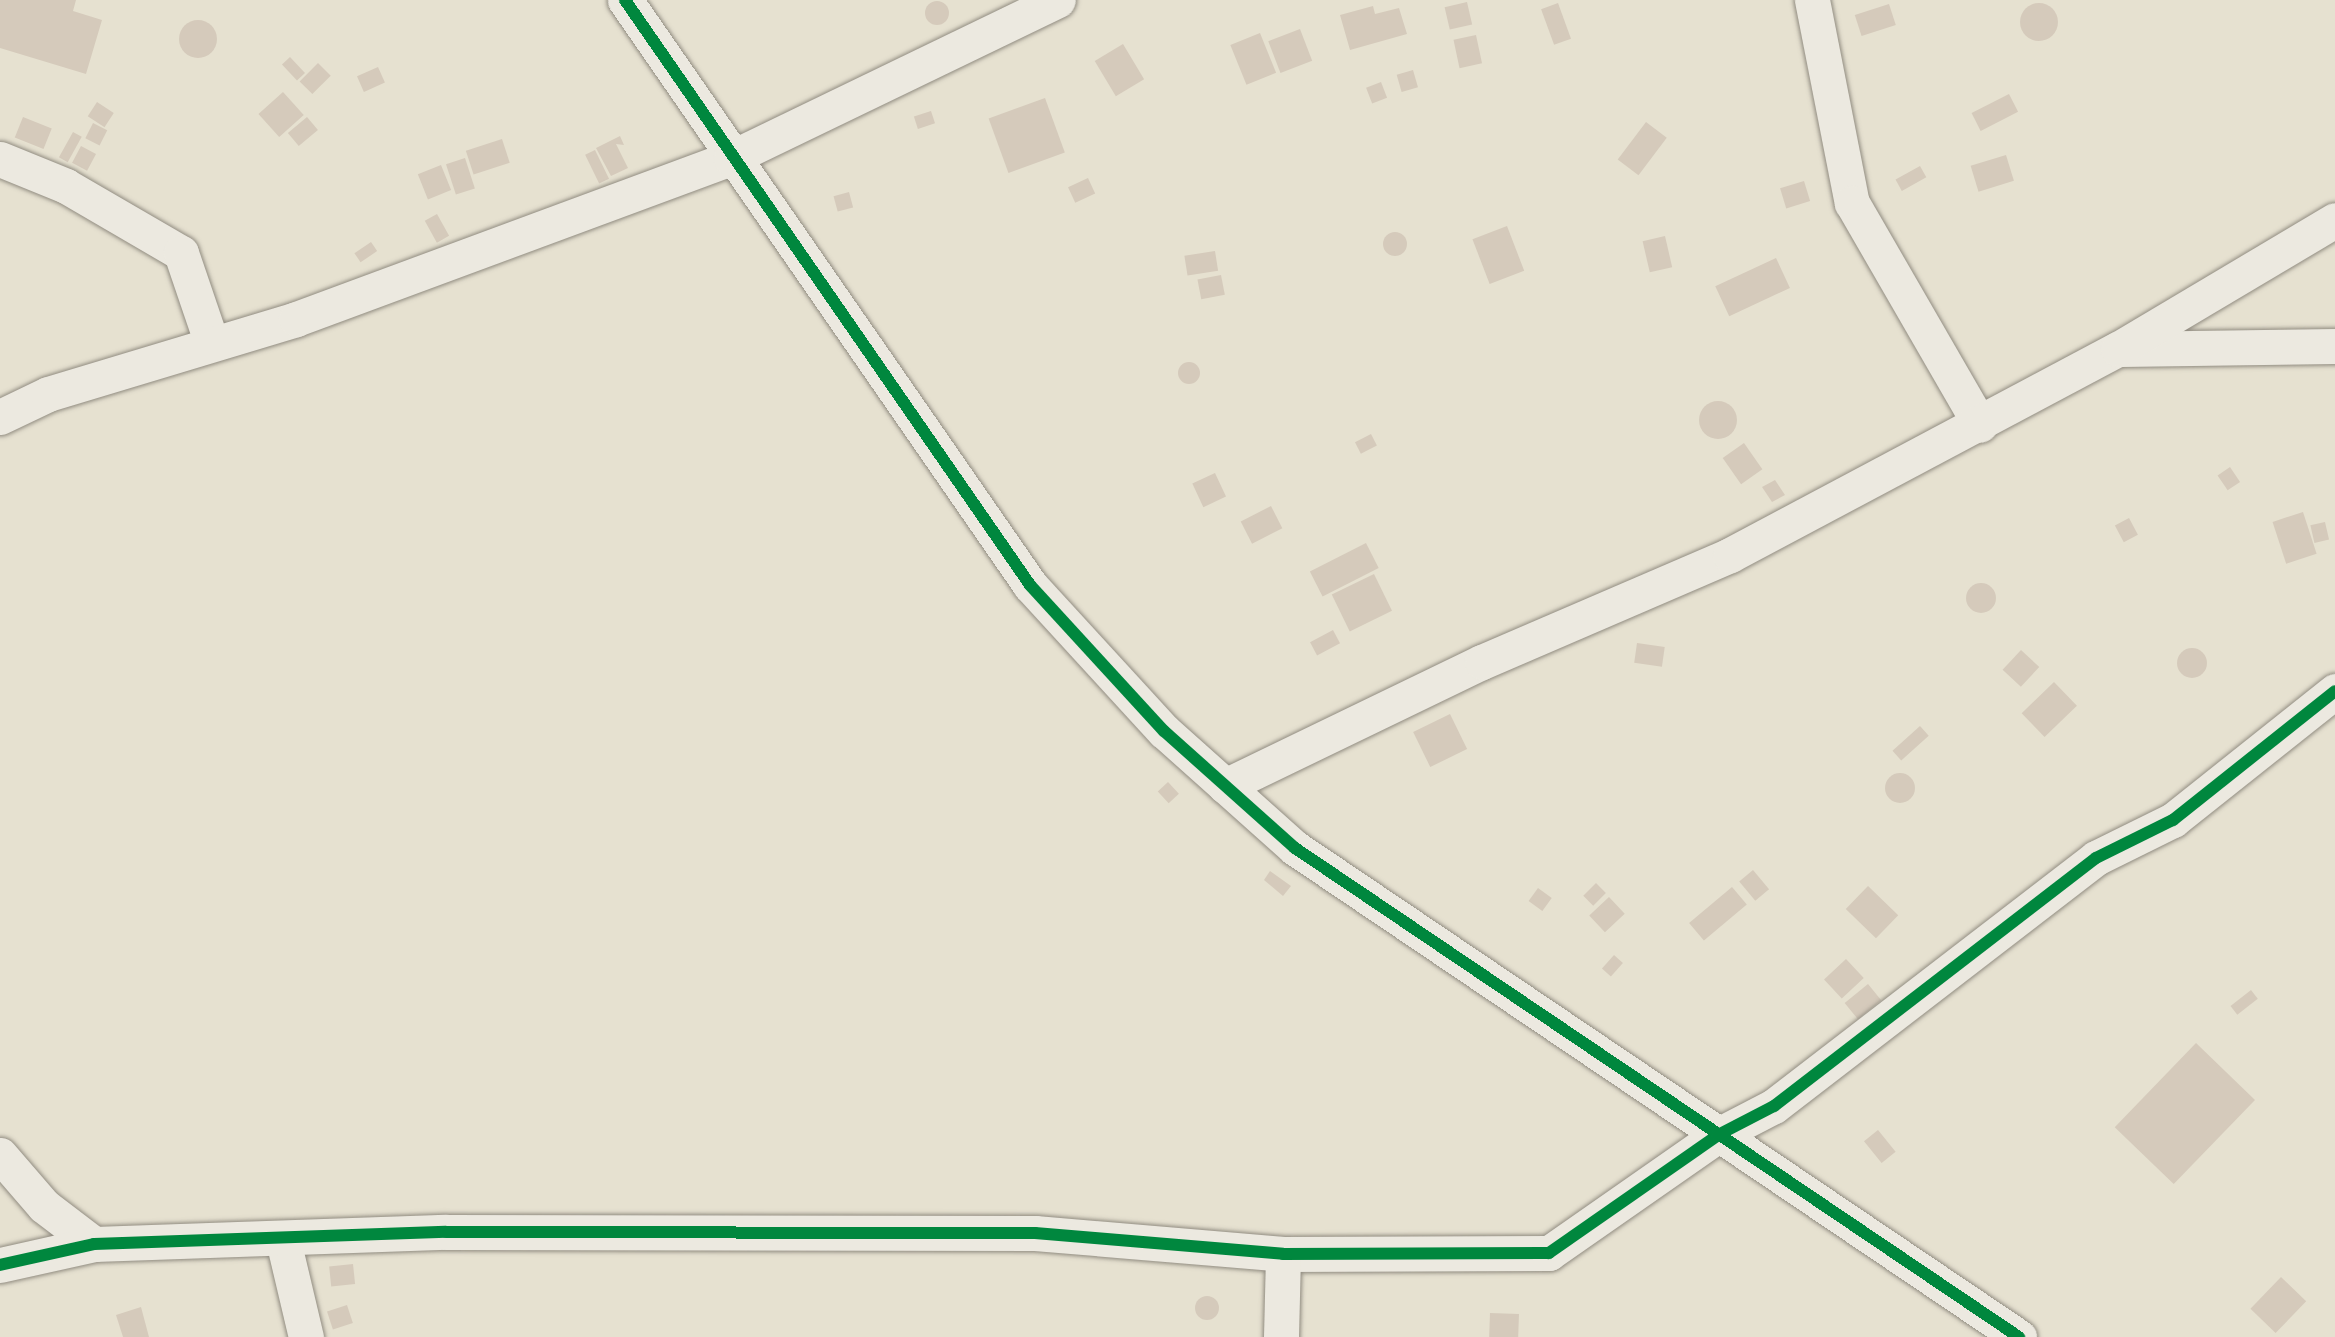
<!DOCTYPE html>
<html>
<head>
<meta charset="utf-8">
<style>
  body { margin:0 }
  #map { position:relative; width:2335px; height:1337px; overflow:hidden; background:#e6e1d0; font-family:Alegreya,serif }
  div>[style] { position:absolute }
  .building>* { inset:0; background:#d5cabb; transform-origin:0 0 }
  .round { border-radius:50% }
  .roads { filter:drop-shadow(0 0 2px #918c81) drop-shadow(0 0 2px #918c81) }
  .minor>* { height:35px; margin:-17.5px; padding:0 17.5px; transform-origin:17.5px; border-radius:17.5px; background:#ece9e0 }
  .cycleway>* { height:12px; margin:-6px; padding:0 6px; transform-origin:6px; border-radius:6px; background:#00873e }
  span { translate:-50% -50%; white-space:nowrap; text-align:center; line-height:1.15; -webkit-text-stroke:8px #f5efdb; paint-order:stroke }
</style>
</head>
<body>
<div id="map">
  <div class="building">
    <div style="clip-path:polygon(0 0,76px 0,73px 11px,102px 20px,86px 74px,0 48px)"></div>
    <div class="round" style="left:925px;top:1px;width:24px;height:24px"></div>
    <div style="left:1467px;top:2px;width:23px;height:23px;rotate:77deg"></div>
    <div class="round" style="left:2020px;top:3px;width:38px;height:38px"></div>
    <div style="left:1558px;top:3px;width:38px;height:18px;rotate:70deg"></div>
    <div style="left:1889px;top:4px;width:22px;height:36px;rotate:72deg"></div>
    <div style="clip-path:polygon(1373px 6px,1375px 14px,1399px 8px,1407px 34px,1350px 50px,1340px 15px)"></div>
    <div class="round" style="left:179px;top:20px;width:38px;height:38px"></div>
    <div style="left:1300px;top:29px;width:34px;height:34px;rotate:69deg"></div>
    <div style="left:1260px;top:33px;width:43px;height:32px;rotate:68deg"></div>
    <div style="left:1476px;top:35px;width:29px;height:23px;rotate:78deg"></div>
    <div style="left:1123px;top:44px;width:41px;height:33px;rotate:59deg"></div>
    <div style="left:290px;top:57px;width:22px;height:11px;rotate:47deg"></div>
    <div style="left:318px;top:63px;width:18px;height:26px;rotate:45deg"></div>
    <div style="left:378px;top:67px;width:17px;height:23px;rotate:66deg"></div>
    <div style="left:1413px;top:70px;width:18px;height:17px;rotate:74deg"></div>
    <div style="left:1381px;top:82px;width:17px;height:16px;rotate:69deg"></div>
    <div style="left:283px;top:92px;width:31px;height:33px;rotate:48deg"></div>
    <div style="left:2009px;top:94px;width:20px;height:42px;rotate:63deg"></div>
    <div style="left:1045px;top:98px;width:58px;height:60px;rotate:70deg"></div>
    <div style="left:97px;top:102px;width:20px;height:17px;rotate:33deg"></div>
    <div style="left:931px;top:111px;width:13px;height:18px;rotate:72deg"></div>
    <div style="left:23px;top:117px;width:31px;height:22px;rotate:22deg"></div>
    <div style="left:307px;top:117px;width:17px;height:25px;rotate:50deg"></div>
    <div style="left:1646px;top:122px;width:26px;height:47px;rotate:37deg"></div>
    <div style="left:93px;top:123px;width:16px;height:17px;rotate:27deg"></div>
    <div style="left:73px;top:132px;width:10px;height:29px;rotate:29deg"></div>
    <div style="clip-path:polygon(620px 136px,624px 145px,616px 144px,628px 168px,611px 176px,596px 148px)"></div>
    <div style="left:502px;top:139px;width:25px;height:38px;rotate:72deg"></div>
    <div style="left:81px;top:146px;width:17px;height:19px;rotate:28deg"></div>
    <div style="left:595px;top:150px;width:32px;height:11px;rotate:64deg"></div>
    <div style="left:2006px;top:155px;width:27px;height:37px;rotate:73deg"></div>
    <div style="left:465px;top:158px;width:32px;height:20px;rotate:72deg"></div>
    <div style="left:441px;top:165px;width:27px;height:25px;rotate:68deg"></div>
    <div style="left:1920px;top:166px;width:13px;height:28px;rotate:61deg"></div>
    <div style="left:1088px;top:178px;width:17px;height:22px;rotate:65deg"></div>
    <div style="left:1804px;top:181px;width:21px;height:25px;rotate:73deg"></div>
    <div style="left:849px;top:192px;width:16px;height:16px;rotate:75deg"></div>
    <div style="left:437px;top:214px;width:25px;height:14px;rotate:61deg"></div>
    <div style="left:1507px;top:226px;width:48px;height:37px;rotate:69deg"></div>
    <div class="round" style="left:1383px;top:232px;width:24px;height:24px"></div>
    <div style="left:1665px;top:236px;width:32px;height:23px;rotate:77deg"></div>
    <div style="left:371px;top:242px;width:11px;height:20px;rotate:56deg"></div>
    <div style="left:1215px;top:251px;width:20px;height:31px;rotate:81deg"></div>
    <div style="left:1776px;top:258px;width:33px;height:67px;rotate:65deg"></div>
    <div style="left:1221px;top:275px;width:20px;height:24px;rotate:79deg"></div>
    <div class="round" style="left:1178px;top:362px;width:22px;height:22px"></div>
    <div class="round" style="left:1699px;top:401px;width:38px;height:38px"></div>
    <div style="left:1371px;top:434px;width:13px;height:18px;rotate:63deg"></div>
    <div style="left:1744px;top:443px;width:32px;height:26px;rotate:55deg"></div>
    <div style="left:2230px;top:467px;width:18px;height:15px;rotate:56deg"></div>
    <div style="left:1215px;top:473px;width:26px;height:25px;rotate:65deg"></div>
    <div style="clip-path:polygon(1775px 480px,1785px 495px,1772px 502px,1762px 487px)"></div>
    <div style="left:1271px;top:506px;width:25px;height:34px;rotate:63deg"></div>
    <div style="left:2303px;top:512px;width:44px;height:32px;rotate:72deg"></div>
    <div style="left:2129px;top:518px;width:19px;height:16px;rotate:62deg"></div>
    <div style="left:2325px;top:522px;width:18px;height:15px;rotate:77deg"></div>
    <div style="left:1366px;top:543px;width:28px;height:63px;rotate:63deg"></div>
    <div style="left:1374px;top:574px;width:41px;height:47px;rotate:64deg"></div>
    <div class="round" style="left:1966px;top:583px;width:30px;height:30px"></div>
    <div style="left:1333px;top:630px;width:15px;height:26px;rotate:62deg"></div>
    <div style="left:1637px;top:643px;width:28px;height:20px;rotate:8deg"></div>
    <div class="round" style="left:2177px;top:648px;width:30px;height:30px"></div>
    <div style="left:2021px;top:650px;width:25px;height:27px;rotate:43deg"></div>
    <div style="left:2054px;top:682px;width:33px;height:45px;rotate:46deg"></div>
    <div style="left:1450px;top:714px;width:39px;height:41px;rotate:64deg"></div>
    <div style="left:1920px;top:726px;width:13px;height:37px;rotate:48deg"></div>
    <div class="round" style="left:1885px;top:773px;width:30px;height:30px"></div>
    <div style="left:1168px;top:782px;width:16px;height:14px;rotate:47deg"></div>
    <div style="left:1753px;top:870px;width:25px;height:18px;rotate:50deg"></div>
    <div style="clip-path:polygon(1270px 871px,1291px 886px,1283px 896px,1264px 880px)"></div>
    <div style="left:1596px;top:883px;width:14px;height:18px;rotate:45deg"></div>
    <div style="left:1868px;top:886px;width:42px;height:32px;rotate:44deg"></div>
    <div style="left:1732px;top:887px;width:23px;height:56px;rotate:50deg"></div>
    <div style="left:1538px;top:888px;width:17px;height:16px;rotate:36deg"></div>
    <div style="left:1609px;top:897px;width:23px;height:27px;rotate:47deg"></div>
    <div style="left:1614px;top:955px;width:12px;height:18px;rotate:42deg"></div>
    <div style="left:1846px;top:959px;width:26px;height:30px;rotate:47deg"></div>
    <div style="left:1868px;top:984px;width:21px;height:30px;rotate:51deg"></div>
    <div style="left:2251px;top:990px;width:11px;height:26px;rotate:52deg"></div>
    <div style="left:2196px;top:1043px;width:82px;height:117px;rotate:44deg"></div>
    <div style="left:1878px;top:1130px;width:28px;height:18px;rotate:51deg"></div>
    <div style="left:353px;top:1264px;width:20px;height:24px;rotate:84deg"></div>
    <div style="left:2281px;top:1277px;width:35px;height:44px;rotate:44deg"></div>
    <div class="round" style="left:1195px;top:1296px;width:24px;height:24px"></div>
    <div style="left:347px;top:1305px;width:19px;height:21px;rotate:72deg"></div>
    <div style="clip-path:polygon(141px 1307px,149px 1337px,123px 1337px,116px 1315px)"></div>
    <div style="left:1490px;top:1313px;width:29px;height:24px;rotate:2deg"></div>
  </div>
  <div class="roads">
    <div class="minor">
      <div style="left:625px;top:0;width:712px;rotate:55.3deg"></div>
      <div style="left:1030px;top:585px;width:198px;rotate:47.5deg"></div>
      <div style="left:1164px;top:731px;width:176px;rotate:41.8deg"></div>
      <div style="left:1295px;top:848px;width:874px;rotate:34.04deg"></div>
      <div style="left:1812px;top:0;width:207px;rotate:78.9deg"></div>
      <div style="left:1852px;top:203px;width:256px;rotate:60deg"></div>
      <div style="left:0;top:159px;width:71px;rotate:22.2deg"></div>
      <div style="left:66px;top:186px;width:133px;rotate:30.2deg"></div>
      <div style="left:181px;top:253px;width:93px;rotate:71.2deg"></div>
      <div style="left:2121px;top:349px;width:214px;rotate:-0.8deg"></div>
      <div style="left:0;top:417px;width:53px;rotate:-25.6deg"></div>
      <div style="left:48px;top:394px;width:259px;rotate:-16.8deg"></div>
      <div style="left:296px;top:319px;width:464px;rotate:-20.3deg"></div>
      <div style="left:731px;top:158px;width:363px;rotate:-25.8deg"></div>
      <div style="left:1225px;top:786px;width:285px;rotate:-25.8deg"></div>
      <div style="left:1482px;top:662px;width:270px;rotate:-23.3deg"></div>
      <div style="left:1730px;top:555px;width:439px;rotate:-28deg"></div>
      <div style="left:2118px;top:349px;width:252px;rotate:-30.7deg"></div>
      <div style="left:0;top:1155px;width:67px;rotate:49.2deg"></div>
      <div style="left:44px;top:1206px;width:63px;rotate:37.2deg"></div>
      <div style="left:283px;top:1240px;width:100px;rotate:76.7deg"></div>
      <div style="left:0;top:1265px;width:96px;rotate:-12.6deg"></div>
      <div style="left:94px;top:1244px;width:352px;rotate:-2deg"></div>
      <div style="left:446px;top:1232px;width:589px;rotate:0.1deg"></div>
      <div style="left:1035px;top:1233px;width:249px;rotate:4.8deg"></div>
      <div style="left:1283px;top:1254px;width:266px;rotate:-0.2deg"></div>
      <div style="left:1549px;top:1253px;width:206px;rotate:-34.9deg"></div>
      <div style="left:1718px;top:1135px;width:63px;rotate:-27.4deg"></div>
      <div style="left:1774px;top:1106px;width:406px;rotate:-37.6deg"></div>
      <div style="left:2096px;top:858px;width:86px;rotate:-26.3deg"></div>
      <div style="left:2173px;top:820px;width:207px;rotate:-38.5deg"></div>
      <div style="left:1281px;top:1337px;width:83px;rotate:-88.6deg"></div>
    </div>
  </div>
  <div class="cycleway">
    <div style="left:625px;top:0;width:712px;rotate:55.3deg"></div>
    <div style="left:1030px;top:585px;width:198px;rotate:47.5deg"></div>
    <div style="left:1164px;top:731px;width:176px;rotate:41.8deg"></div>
    <div style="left:1295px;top:848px;width:874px;rotate:34.04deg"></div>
    <div style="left:0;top:1265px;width:96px;rotate:-12.6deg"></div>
    <div style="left:94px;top:1244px;width:352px;rotate:-2deg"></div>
    <div style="left:446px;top:1232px;width:589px;rotate:0.1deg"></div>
    <div style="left:1035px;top:1233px;width:249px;rotate:4.8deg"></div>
    <div style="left:1283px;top:1254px;width:266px;rotate:-0.2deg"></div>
    <div style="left:1549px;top:1253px;width:206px;rotate:-34.9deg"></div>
    <div style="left:1718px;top:1135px;width:63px;rotate:-27.4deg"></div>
    <div style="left:1774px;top:1106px;width:406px;rotate:-37.6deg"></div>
    <div style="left:2096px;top:858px;width:86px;rotate:-26.3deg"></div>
    <div style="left:2173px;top:820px;width:207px;rotate:-38.5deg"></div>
  </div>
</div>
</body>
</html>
